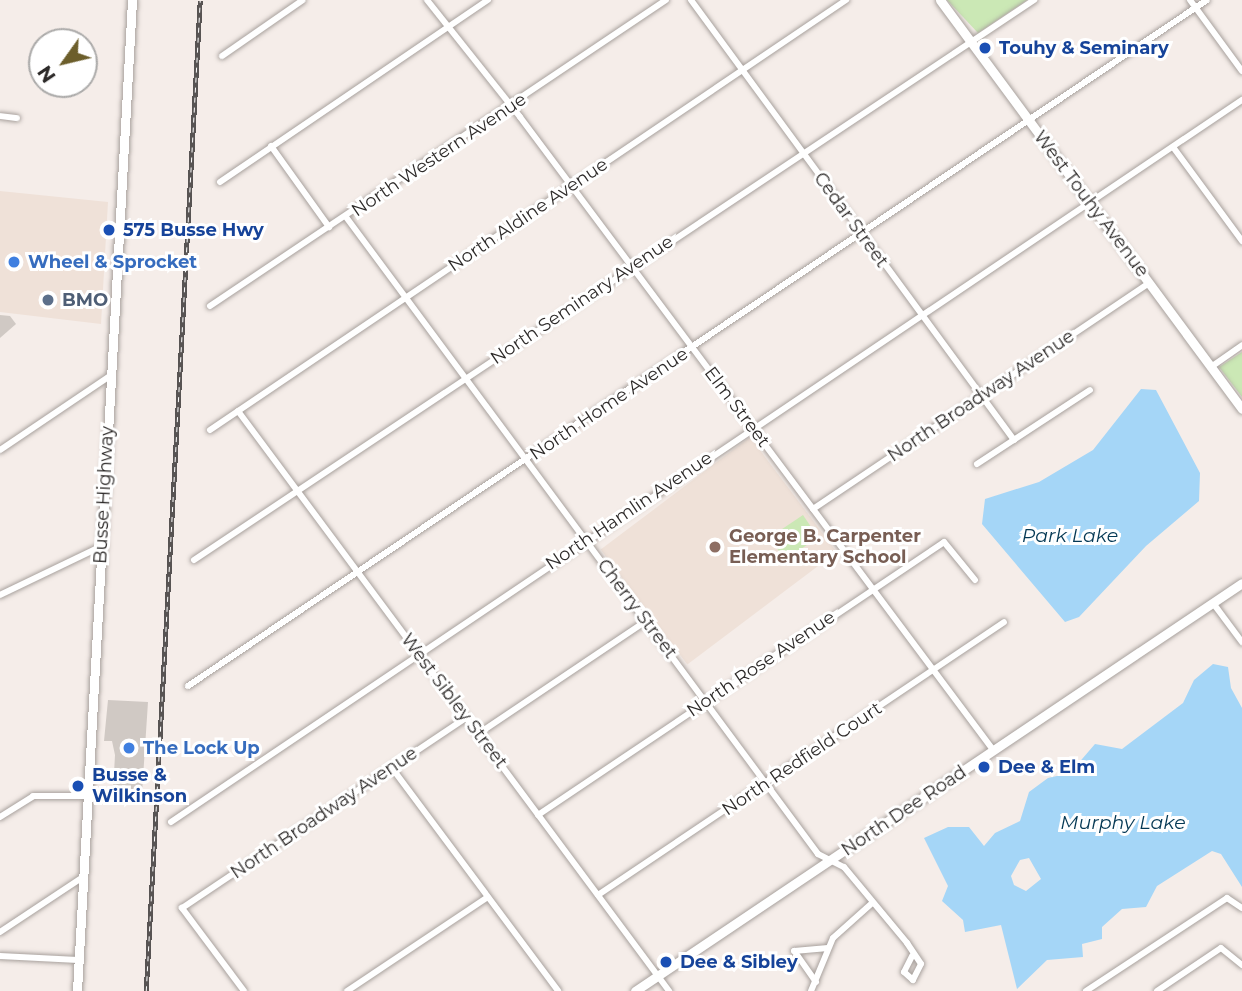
<!DOCTYPE html>
<html>
<head>
<meta charset="utf-8">
<style>
  body { margin:0 }
  #map { position:relative; width:1242px; height:991px; overflow:hidden; background:#f5ede9; font-family:Montserrat,sans-serif }
  div>[style] { position:absolute }
  .built>* { inset:0; background:#efe1d8; transform-origin:0 0 }
  .green>* { inset:0; background:#cbe8b5; transform-origin:0 0 }
  .water>* { inset:0; background:#a5d6f7 }
  .building>* { inset:0; background:#d0c9c4 }
  .roads { filter:drop-shadow(0 0 2px #a8a19d) drop-shadow(0 0 2px #a8a19d) }
  .street>* { height:6px; margin:-3px; padding:0 3px; transform-origin:3px; border-radius:3px; background:#fff }
  .secondary>* { height:9px; margin:-4.5px; padding:0 4.5px; transform-origin:4.5px; border-radius:4.5px; background:#fff }
  .rail>* { height:4.5px; margin-top:-2.25px; transform-origin:0; background:repeating-linear-gradient(90deg,#fff 0 5px,#585453 0 10px); box-sizing:border-box; border-block:2px solid #585453 }
  .dots>* { width:19px; height:19px; translate:-50% -50%; box-sizing:border-box; border:4px solid #fff; border-radius:50% }
  span { translate:-50% -50%; white-space:nowrap; text-align:center; line-height:1.15; -webkit-text-stroke:6px #fff; paint-order:stroke }
  .transit-label { font-size:18px; color:#164399; font-weight:700 }
  .left { translate:0 -50%; text-align:left }
  .street-label { font-size:18px; color:#2d2a29 }
  .shop-label { font-size:18px; color:#366cbe; font-weight:700 }
  .service-label { font-size:18px; color:#4e5e75; font-weight:700 }
  .education-label { font-size:18px; color:#785e54; font-weight:700 }
  .water-label { font-size:19px; color:#043854; font-style:italic }
  .north { position:absolute; left:28px; top:28px; width:70px; height:70px; box-sizing:border-box; background:#fff; border:2px solid #abaaa9; border-radius:50%; rotate:236deg; font-size:19px; font-weight:700; line-height:28px; text-align:center; color:#2d2a29 }
  .north::after { content:''; display:block; margin:auto; width:24px; height:32px; background:#6c5e2b; clip-path:polygon(50% 0,100% 100%,50% 72%,0 100%) }
</style>
</head>
<body>
<div id="map">
  <div class="built">
    <div style="clip-path:polygon(0 191px,108px 202px,101px 324px,0 312px)"></div>
    <div style="left:750px;top:437px;width:144px;height:187px;rotate:53deg"></div>
  </div>
  <div class="green">
    <div style="clip-path:polygon(947px 0,1027px 0,978px 33px)"></div>
    <div style="clip-path:polygon(1242px 352px,1242px 397px,1219px 367px)"></div>
    <div style="left:803px;top:515px;width:27px;height:40px;rotate:56deg"></div>
  </div>
  <div class="water">
    <div style="clip-path:polygon(1141px 389px,1156px 390px,1200px 473px,1199px 501px,1146px 546px,1079px 617px,1065px 622px,982px 524px,985px 499px,1039px 482px,1093px 450px)"></div>
    <div style="clip-path:polygon(evenodd,1213px 664px,1228px 667px,1231px 688px,1242px 708px,1242px 887px,1221px 854px,1212px 851px,1157px 886px,1146px 907px,1122px 909px,1102px 927px,1102px 939px,1082px 944px,1083px 957px,1047px 960px,1017px 989px,1001px 925px,965px 932px,963px 920px,942px 901px,948px 886px,924px 838px,948px 827px,969px 827px,984px 846px,995px 833px,1020px 821px,1029px 792px,1048px 778px,1070px 773px,1095px 744px,1122px 749px,1183px 703px,1194px 680px,1213px 664px,1029px 858px,1041px 879px,1026px 891px,1014px 885px,1011px 876px,1020px 860px,1029px 858px)"></div>
  </div>
  <div class="building">
    <div style="clip-path:polygon(0 315px,10px 316px,16px 324px,0 338px)"></div>
    <div style="clip-path:polygon(108px 700px,148px 702px,142px 793px,113px 791px,115px 755px,112px 741px,104px 741px)"></div>
  </div>
  <div class="roads">
    <div class="street">
      <div style="left:427px;top:0;width:149px;rotate:51.5deg"></div>
      <div style="left:520px;top:117px;width:792px;rotate:53.22deg"></div>
      <div style="left:691px;top:0;width:546px;rotate:53.72deg"></div>
      <div style="left:1190px;top:0;width:88px;rotate:53.8deg"></div>
      <div style="left:222px;top:56px;width:98px;rotate:-34.7deg"></div>
      <div style="left:0;top:116px;width:17px;rotate:7deg"></div>
      <div style="left:271px;top:146px;width:100px;rotate:54.4deg"></div>
      <div style="left:1173px;top:147px;width:117px;rotate:53.7deg"></div>
      <div style="left:220px;top:182px;width:324px;rotate:-34.2deg"></div>
      <div style="left:346px;top:217px;width:793px;rotate:53.46deg"></div>
      <div style="left:818px;top:854px;width:29px;rotate:27deg"></div>
      <div style="left:844px;top:867px;width:99px;rotate:50.3deg"></div>
      <div style="left:907px;top:943px;width:25px;rotate:56deg"></div>
      <div style="left:921px;top:964px;width:18px;rotate:117deg"></div>
      <div style="left:913px;top:980px;width:12px;rotate:-138deg"></div>
      <div style="left:904px;top:972px;width:18px;rotate:-63deg"></div>
      <div style="left:210px;top:306px;width:549px;rotate:-33.86deg"></div>
      <div style="left:1211px;top:367px;width:38px;rotate:-35deg"></div>
      <div style="left:238px;top:411px;width:723px;rotate:53.38deg"></div>
      <div style="left:210px;top:430px;width:768px;rotate:-34.06deg"></div>
      <div style="left:0;top:450px;width:134px;rotate:-34deg"></div>
      <div style="left:977px;top:464px;width:135px;rotate:-33.2deg"></div>
      <div style="left:813px;top:509px;width:405px;rotate:-33.9deg"></div>
      <div style="left:194px;top:560px;width:1010px;rotate:-33.69deg"></div>
      <div style="left:0;top:595px;width:113px;rotate:-25.7deg"></div>
      <div style="left:1213px;top:603px;width:49px;rotate:53.4deg"></div>
      <div style="left:188px;top:686px;width:1228px;rotate:-33.95deg"></div>
      <div style="left:478px;top:734px;width:202px;rotate:-33.9deg"></div>
      <div style="left:392px;top:768px;width:278px;rotate:53.3deg"></div>
      <div style="left:538px;top:815px;width:489px;rotate:-33.9deg"></div>
      <div style="left:944px;top:542px;width:49px;rotate:50.8deg"></div>
      <div style="left:0;top:817px;width:39px;rotate:-32deg"></div>
      <div style="left:33px;top:796px;width:55px"></div>
      <div style="left:171px;top:822px;width:1292px;rotate:-33.99deg"></div>
      <div style="left:598px;top:895px;width:489px;rotate:-33.9deg"></div>
      <div style="left:0;top:932px;width:100px;rotate:-33.5deg"></div>
      <div style="left:0;top:956px;width:78px;rotate:2.9deg"></div>
      <div style="left:816px;top:982px;width:38px;rotate:-125deg"></div>
      <div style="left:794px;top:951px;width:34px;rotate:-5deg"></div>
      <div style="left:244px;top:991px;width:104px;rotate:-126.8deg"></div>
      <div style="left:182px;top:908px;width:342px;rotate:-33.8deg"></div>
      <div style="left:347px;top:991px;width:169px;rotate:-33.7deg"></div>
      <div style="left:811px;top:991px;width:57px;rotate:-67.5deg"></div>
      <div style="left:833px;top:938px;width:51px;rotate:-41.8deg"></div>
      <div style="left:1086px;top:991px;width:169px;rotate:-33.4deg"></div>
      <div style="left:1227px;top:898px;width:18px;rotate:34deg"></div>
      <div style="left:1157px;top:991px;width:77px;rotate:-33.9deg"></div>
      <div style="left:1221px;top:948px;width:27px;rotate:39deg"></div>
    </div>
    <div class="secondary">
      <div style="left:940px;top:0;width:508px;rotate:53.56deg"></div>
      <div style="left:77px;top:991px;width:993px;rotate:-86.82deg"></div>
      <div style="left:635px;top:991px;width:731px;rotate:-33.91deg"></div>
    </div>
  </div>
  <div class="rail">
    <div style="left:146px;top:991px;width:992px;rotate:-86.88deg"></div>
  </div>
  <div class="dots">
    <div style="left:985px;top:48px;background:#1a4fb4"></div>
    <div style="left:109px;top:230px;background:#1a4fb4"></div>
    <div style="left:14px;top:262px;background:#3f7fe0"></div>
    <div style="left:48px;top:300px;background:#5c6f8a"></div>
    <div style="left:715px;top:547px;background:#8d6e63"></div>
    <div style="left:129px;top:748px;background:#3f7fe0"></div>
    <div style="left:984px;top:767px;background:#1a4fb4"></div>
    <div style="left:78px;top:786px;background:#1a4fb4"></div>
    <div style="left:666px;top:962px;background:#1a4fb4"></div>
  </div>
  <div class="transit-label">
    <span class="left" style="left:999px;top:48px">Touhy &amp; Seminary</span>
    <span class="left" style="left:123px;top:230px">575 Busse Hwy</span>
    <span class="left" style="left:998px;top:767px">Dee &amp; Elm</span>
    <span class="left" style="left:92px;top:786px">Busse &amp;<br>Wilkinson</span>
    <span class="left" style="left:680px;top:962px">Dee &amp; Sibley</span>
  </div>
  <div class="street-label">
    <span style="left:439px;top:155px;rotate:-34deg">North Western Avenue</span>
    <span style="left:1091px;top:204px;rotate:53deg">West Touhy Avenue</span>
    <span style="left:528px;top:215px;rotate:-34deg">North Aldine Avenue</span>
    <span style="left:851px;top:220px;rotate:54deg">Cedar Street</span>
    <span style="left:582px;top:300px;rotate:-34deg">North Seminary Avenue</span>
    <span style="left:981px;top:396px;rotate:-34deg">North Broadway Avenue</span>
    <span style="left:609px;top:404px;rotate:-34deg">North Home Avenue</span>
    <span style="left:737px;top:407px;rotate:53deg">Elm Street</span>
    <span style="left:104px;top:495px;rotate:-87deg">Busse Highway</span>
    <span style="left:629px;top:511px;rotate:-34deg">North Hamlin Avenue</span>
    <span style="left:637px;top:609px;rotate:53deg">Cherry Street</span>
    <span style="left:761px;top:664px;rotate:-34deg">North Rose Avenue</span>
    <span style="left:454px;top:701px;rotate:53deg">West Sibley Street</span>
    <span style="left:802px;top:759px;rotate:-34deg">North Redfield Court</span>
    <span style="left:904px;top:811px;rotate:-34deg">North Dee Road</span>
    <span style="left:324px;top:813px;rotate:-34deg">North Broadway Avenue</span>
  </div>
  <div class="shop-label">
    <span class="left" style="left:28px;top:262px">Wheel &amp; Sprocket</span>
    <span class="left" style="left:143px;top:748px">The Lock Up</span>
  </div>
  <div class="service-label">
    <span class="left" style="left:62px;top:300px">BMO</span>
  </div>
  <div class="education-label">
    <span class="left" style="left:729px;top:547px">George B. Carpenter<br>Elementary School</span>
  </div>
  <div class="water-label">
    <span style="left:1070px;top:536px">Park Lake</span>
    <span style="left:1123px;top:823px">Murphy Lake</span>
  </div>
  <div class="north">N</div>
</div>
</body>
</html>
